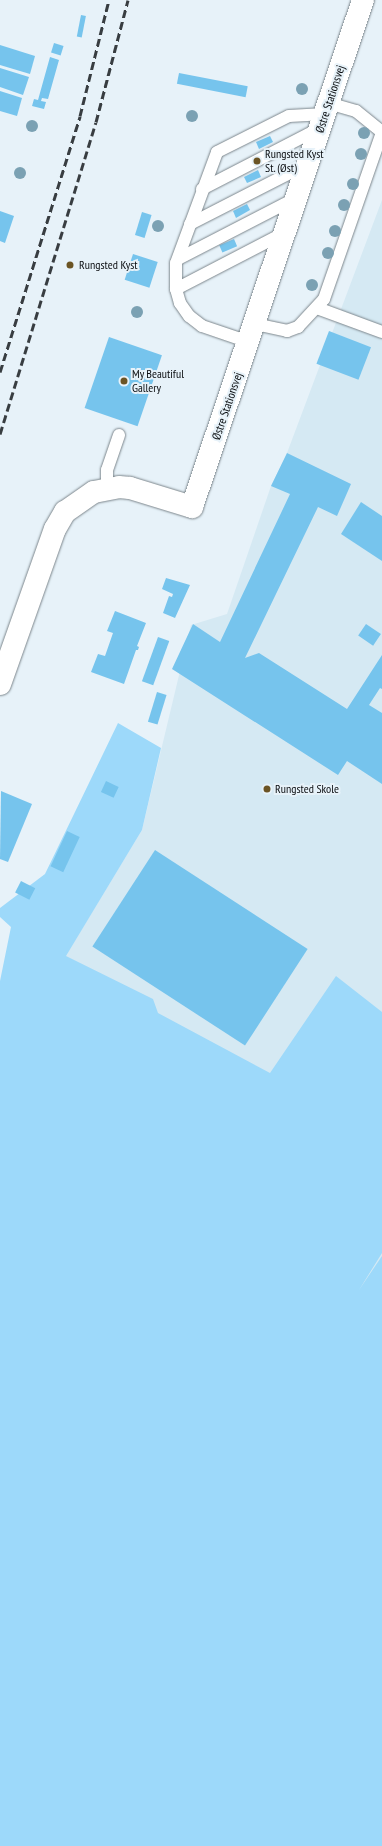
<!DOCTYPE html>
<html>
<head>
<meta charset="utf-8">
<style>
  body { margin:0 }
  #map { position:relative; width:382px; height:1846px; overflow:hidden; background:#e7f2f9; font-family:"PT Sans Narrow",sans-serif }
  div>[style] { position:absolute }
  .built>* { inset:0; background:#d5e9f3 }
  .green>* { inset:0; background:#9dd9fa }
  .building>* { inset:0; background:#76c4ed; transform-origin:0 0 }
  .roads { filter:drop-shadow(0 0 1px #7c868c) drop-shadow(0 0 1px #7c868c) }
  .lane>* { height:12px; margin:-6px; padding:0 6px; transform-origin:6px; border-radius:6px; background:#fff }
  .street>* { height:22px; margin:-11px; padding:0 11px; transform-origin:11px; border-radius:11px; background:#fff }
  .rail>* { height:3px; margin-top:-1.5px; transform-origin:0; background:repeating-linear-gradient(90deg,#383d41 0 8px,transparent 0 12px) }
  .trees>* { width:12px; height:12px; margin:-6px; border-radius:50%; background:#7ba1b3 }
  .dots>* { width:11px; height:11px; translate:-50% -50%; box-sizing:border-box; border:2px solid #e7f2f9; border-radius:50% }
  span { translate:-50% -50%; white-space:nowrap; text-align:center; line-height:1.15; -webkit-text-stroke:4px #e7f2f9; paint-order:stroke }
  .street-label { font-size:12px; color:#0a0d10 }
  .poi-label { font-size:12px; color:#0a0d10 }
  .left { translate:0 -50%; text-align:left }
</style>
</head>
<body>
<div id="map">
  <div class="built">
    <div style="clip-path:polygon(382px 200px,382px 1257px,342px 1318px,0 1064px,142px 830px,191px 625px,227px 614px,271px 486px,287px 453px)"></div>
  </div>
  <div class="green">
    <div style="clip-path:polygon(118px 723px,161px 748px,142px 830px,66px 956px,153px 999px,158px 1013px,270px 1073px,336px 976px,382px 1012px,382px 1253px,359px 1290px,382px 1256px,382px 1846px,0 1846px,0 981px,11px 927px,0 917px,0 908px,45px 874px)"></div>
  </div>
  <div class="building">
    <div style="left:81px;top:15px;width:5px;height:22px;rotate:11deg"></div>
    <div style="left:54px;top:43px;width:10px;height:10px;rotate:17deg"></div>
    <div style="clip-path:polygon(0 45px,35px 56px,30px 74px,0 65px)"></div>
    <div style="clip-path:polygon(50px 57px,59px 60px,48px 99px,42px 98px,41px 101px,46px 102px,44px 109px,32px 106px,34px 99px,38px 100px)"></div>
    <div style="clip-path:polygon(0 68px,29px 77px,23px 95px,0 87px)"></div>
    <div style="left:179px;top:73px;width:70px;height:11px;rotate:11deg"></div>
    <div style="clip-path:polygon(0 91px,22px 98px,17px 116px,0 111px)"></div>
    <div style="clip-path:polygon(270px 136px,273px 142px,259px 149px,256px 142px)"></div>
    <div style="clip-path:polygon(258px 170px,261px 177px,247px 183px,244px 177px)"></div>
    <div style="clip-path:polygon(247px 204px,250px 210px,236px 218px,233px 211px)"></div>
    <div style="clip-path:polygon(0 211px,14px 216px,5px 243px,0 241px)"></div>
    <div style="left:142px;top:212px;width:10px;height:24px;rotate:17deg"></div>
    <div style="left:234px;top:239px;width:8px;height:16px;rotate:67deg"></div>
    <div style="left:133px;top:254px;width:26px;height:27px;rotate:18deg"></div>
    <div style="left:329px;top:331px;width:45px;height:35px;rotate:21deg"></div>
    <div style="left:109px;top:337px;width:56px;height:75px;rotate:19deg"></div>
    <div style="clip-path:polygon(287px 453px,351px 484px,337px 516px,318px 507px,245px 658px,259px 653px,347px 709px,382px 655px,382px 689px,380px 688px,369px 705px,382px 713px,382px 784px,347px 761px,338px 775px,172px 669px,193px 624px,220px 642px,290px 494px,271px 486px)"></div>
    <div style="clip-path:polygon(361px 502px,382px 516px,382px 561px,341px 534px)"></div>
    <div style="clip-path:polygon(166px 578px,190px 585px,175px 618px,163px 613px,169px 596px,172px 597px,173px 594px,162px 589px)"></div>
    <div style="clip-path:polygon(115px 611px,146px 623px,137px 646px,139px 647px,138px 650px,136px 650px,124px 684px,91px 672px,98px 654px,105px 656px,113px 633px,107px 631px)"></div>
    <div style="left:366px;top:624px;width:18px;height:14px;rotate:34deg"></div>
    <div style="left:158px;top:637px;width:12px;height:47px;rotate:20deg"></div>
    <div style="left:157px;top:692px;width:10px;height:31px;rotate:17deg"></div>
    <div style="left:106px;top:781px;width:14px;height:12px;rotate:25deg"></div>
    <div style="clip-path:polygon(1px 791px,32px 804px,8px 862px,0 859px)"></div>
    <div style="left:67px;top:831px;width:14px;height:39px;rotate:25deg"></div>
    <div style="left:155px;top:850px;width:182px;height:115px;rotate:33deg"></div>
    <div style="left:21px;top:881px;width:16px;height:13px;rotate:27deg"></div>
  </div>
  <div class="roads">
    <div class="lane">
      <div style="left:328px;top:103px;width:29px;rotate:16deg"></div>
      <div style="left:356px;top:111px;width:33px;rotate:39deg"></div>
      <div style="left:202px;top:189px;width:133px;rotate:-27.3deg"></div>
      <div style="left:190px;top:224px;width:131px;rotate:-27.1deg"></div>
      <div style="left:178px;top:259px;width:133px;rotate:-27.3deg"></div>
      <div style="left:176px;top:289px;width:122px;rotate:-27.4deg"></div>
      <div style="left:317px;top:308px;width:69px;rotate:20.3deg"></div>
      <div style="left:255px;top:324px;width:33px;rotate:12deg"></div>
      <div style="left:287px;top:331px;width:12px;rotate:-20deg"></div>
      <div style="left:298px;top:327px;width:38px;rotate:-47deg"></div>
      <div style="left:324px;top:299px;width:177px;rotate:-70.8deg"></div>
      <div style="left:249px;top:342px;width:50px;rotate:-161.2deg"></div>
      <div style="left:202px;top:326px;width:16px;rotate:-142deg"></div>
      <div style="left:189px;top:316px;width:16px;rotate:-125deg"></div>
      <div style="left:180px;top:303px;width:15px;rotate:-106deg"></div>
      <div style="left:176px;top:289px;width:26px;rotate:-90deg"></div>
      <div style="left:176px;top:263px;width:118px;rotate:-69.7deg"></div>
      <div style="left:217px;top:152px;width:80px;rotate:-26.6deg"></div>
      <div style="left:289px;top:116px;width:36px;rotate:-3deg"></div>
      <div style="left:107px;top:488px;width:18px;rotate:-90deg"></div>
      <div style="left:107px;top:470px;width:37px;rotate:-71deg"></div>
    </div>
    <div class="street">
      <div style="left:0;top:684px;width:164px;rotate:-70.5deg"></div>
      <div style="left:55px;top:529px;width:20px;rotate:-60deg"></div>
      <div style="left:65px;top:512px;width:35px;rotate:-35deg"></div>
      <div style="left:94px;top:492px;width:25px;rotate:-11deg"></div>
      <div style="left:119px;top:487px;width:11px;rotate:5deg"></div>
      <div style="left:130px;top:488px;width:65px;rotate:17deg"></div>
      <div style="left:192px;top:507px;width:535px;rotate:-71.36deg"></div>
    </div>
  </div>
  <div class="rail">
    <div style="left:0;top:372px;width:268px;rotate:-72.6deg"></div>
    <div style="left:80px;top:116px;width:120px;rotate:-76deg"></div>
    <div style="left:0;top:434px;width:326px;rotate:-72.9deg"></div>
    <div style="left:96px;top:122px;width:126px;rotate:-75.3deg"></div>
  </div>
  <div class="trees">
    <div style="left:302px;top:89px"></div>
    <div style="left:192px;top:116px"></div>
    <div style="left:32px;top:126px"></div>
    <div style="left:364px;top:133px"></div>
    <div style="left:361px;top:154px"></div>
    <div style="left:20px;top:173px"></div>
    <div style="left:353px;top:184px"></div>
    <div style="left:344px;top:205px"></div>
    <div style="left:158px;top:226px"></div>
    <div style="left:335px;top:231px"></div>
    <div style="left:328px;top:253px"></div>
    <div style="left:312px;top:285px"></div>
    <div style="left:137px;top:312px"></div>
  </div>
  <div class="dots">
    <div style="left:257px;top:161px;background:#6b5424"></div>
    <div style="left:70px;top:265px;background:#6b5424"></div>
    <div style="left:124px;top:381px;background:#6b5424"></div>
    <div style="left:267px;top:789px;background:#6b5424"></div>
  </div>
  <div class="street-label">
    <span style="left:330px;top:99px;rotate:-72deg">Østre Stationsvej</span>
    <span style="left:227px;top:406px;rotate:-71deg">Østre Stationsvej</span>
  </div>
  <div class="poi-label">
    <span class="left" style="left:265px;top:161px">Rungsted Kyst<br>St. (Øst)</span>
    <span class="left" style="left:79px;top:265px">Rungsted Kyst</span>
    <span class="left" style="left:132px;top:381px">My Beautiful<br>Gallery</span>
    <span class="left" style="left:275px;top:789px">Rungsted Skole</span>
  </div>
</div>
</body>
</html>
